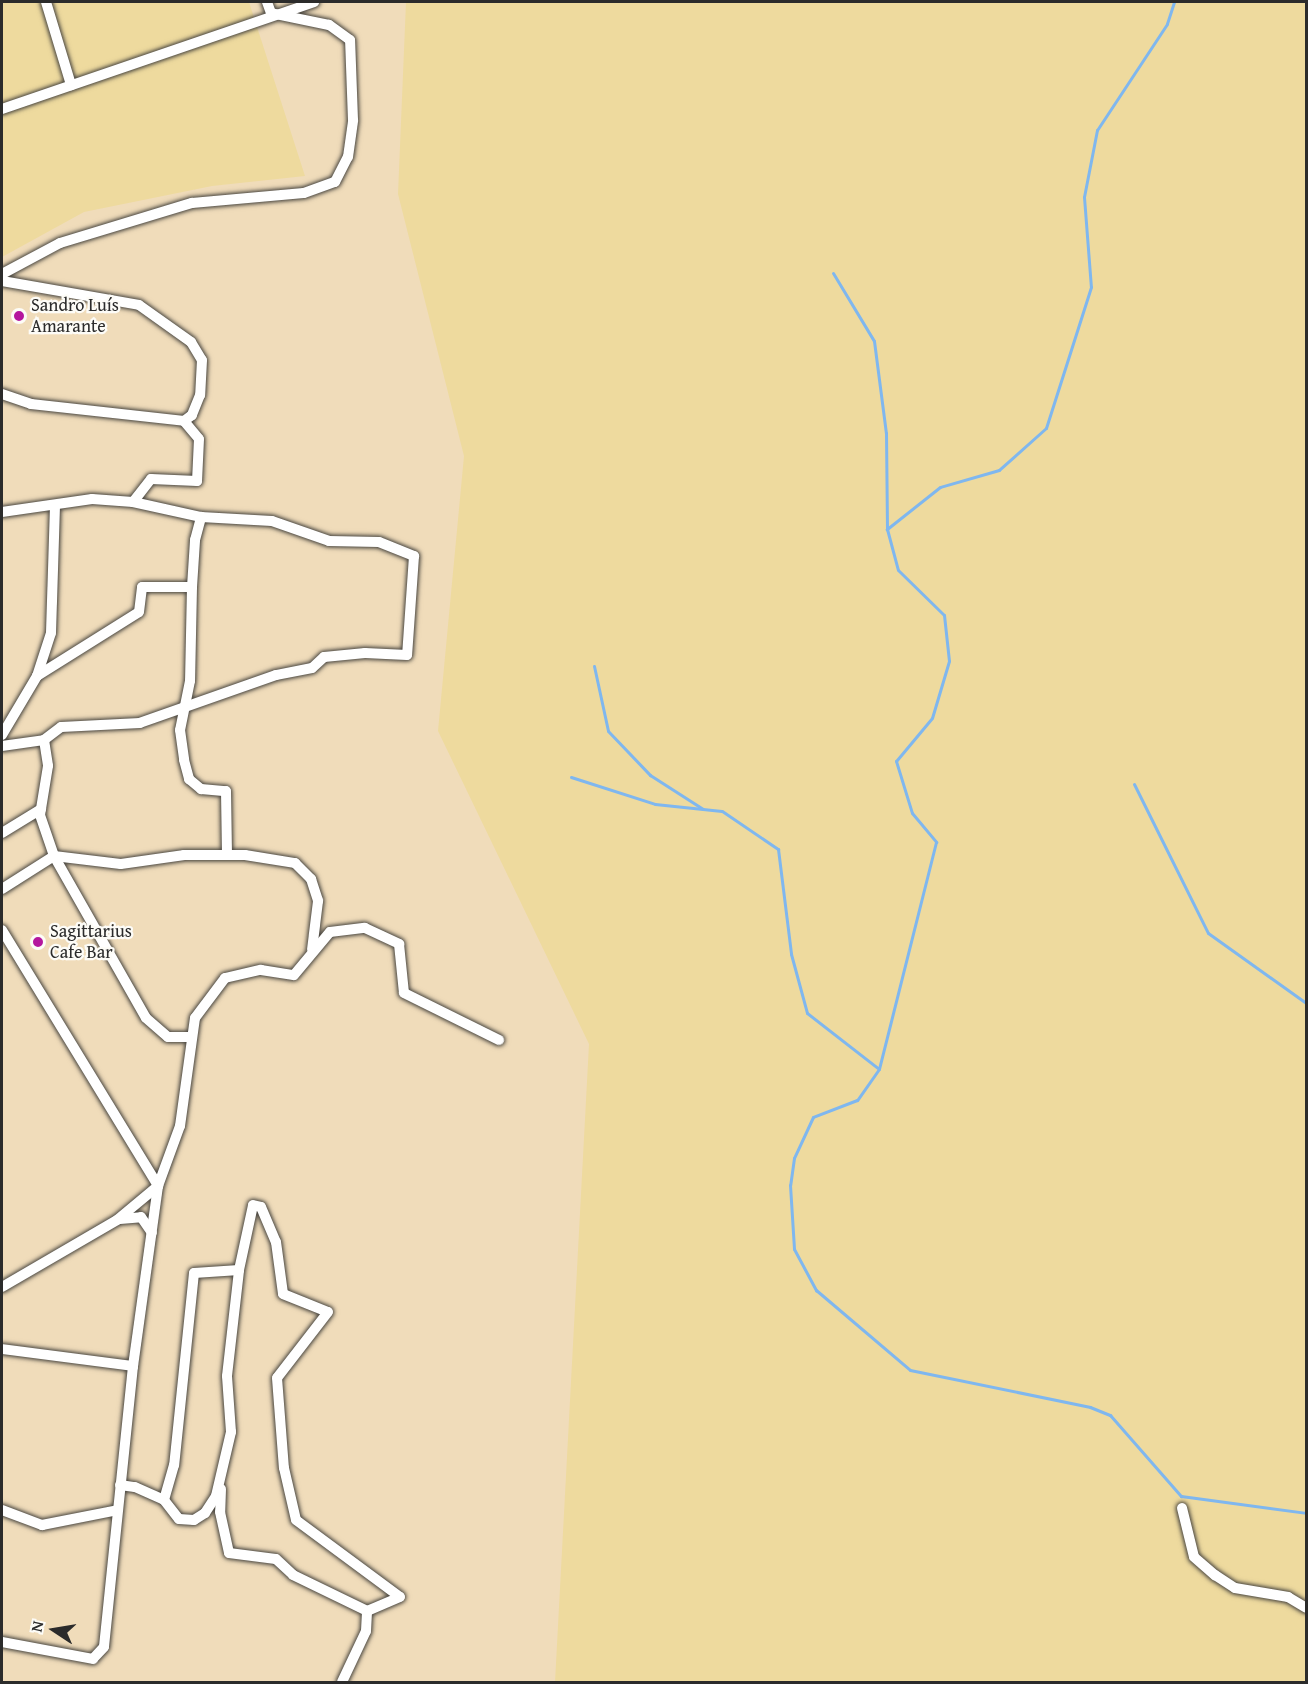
<!DOCTYPE html>
<html>
<head>
<meta charset="utf-8">
<style>
  body { margin:0 }
  #map { position:relative; width:1308px; height:1684px; overflow:hidden; background:#f0dcba; font-family:"Gentium Book Plus",serif }
  div>[style] { position:absolute }
  .sand>* { inset:0; background:#eeda9e }
  .stream>* { height:3px; margin:-1.5px; padding:0 1.5px; transform-origin:1.5px; border-radius:1.5px; background:#7fb7ef }
  .roads { filter:drop-shadow(0 0 2px #494640) drop-shadow(0 0 2px #494640) }
  .minor>* { height:10px; margin:-5px; padding:0 5px; transform-origin:5px; border-radius:5px; background:#fff }
  .dots>* { width:16px; height:16px; translate:-50% -50%; box-sizing:border-box; border:3px solid #fdfcf7; border-radius:50% }
  span { translate:-50% -50%; white-space:nowrap; text-align:center; line-height:1.15; -webkit-text-stroke:4.5px #fdfcf7; paint-order:stroke }
  .poi-label { font-size:18px; color:#2b2b2b }
  .left { translate:0 -50%; text-align:left }
  .frame { position:absolute; inset:0; border:3px solid #2b2b2b; pointer-events:none }
  .north { position:absolute; left:24px; top:1600px; width:60px; height:60px; -webkit-text-stroke:4px #fdfcf7; paint-order:stroke; rotate:282deg; font-size:16px; font-weight:700; line-height:24px; text-align:center; color:#2b2b2b }
  .north::after { content:''; display:block; margin:auto; width:21px; height:27px; background:#2b2b2b; clip-path:polygon(50% 0,100% 100%,50% 72%,0 100%) }
</style>
</head>
<body>
<div id="map">
  <div class="sand">
    <div style="clip-path:polygon(2px 2px,249px 2px,305px 176px,212px 186px,84px 212px,2px 257px)"></div>
    <div style="clip-path:polygon(406px 2px,1306px 2px,1306px 1682px,555px 1682px,589px 1044px,438px 731px,464px 456px,398px 194px)"></div>
  </div>
  <div class="stream">
    <div style="left:1174px;top:2px;width:23px;rotate:108deg"></div>
    <div style="left:1167px;top:24px;width:127px;rotate:123.4deg"></div>
    <div style="left:1097px;top:130px;width:68px;rotate:101deg"></div>
    <div style="left:1084px;top:197px;width:90px;rotate:85.6deg"></div>
    <div style="left:1091px;top:287px;width:148px;rotate:107.7deg"></div>
    <div style="left:1046px;top:428px;width:63px;rotate:138.2deg"></div>
    <div style="left:999px;top:470px;width:61px;rotate:163.9deg"></div>
    <div style="left:940px;top:487px;width:68px;rotate:141.6deg"></div>
    <div style="left:887px;top:529px;width:42px;rotate:75deg"></div>
    <div style="left:898px;top:570px;width:64px;rotate:44.4deg"></div>
    <div style="left:944px;top:615px;width:46px;rotate:83.8deg"></div>
    <div style="left:949px;top:661px;width:59px;rotate:106.6deg"></div>
    <div style="left:932px;top:718px;width:56px;rotate:129.9deg"></div>
    <div style="left:896px;top:761px;width:54px;rotate:72.9deg"></div>
    <div style="left:912px;top:813px;width:38px;rotate:50deg"></div>
    <div style="left:936px;top:842px;width:234px;rotate:104.1deg"></div>
    <div style="left:879px;top:1069px;width:38px;rotate:125deg"></div>
    <div style="left:857px;top:1100px;width:47px;rotate:158.9deg"></div>
    <div style="left:813px;top:1117px;width:45px;rotate:114.9deg"></div>
    <div style="left:794px;top:1158px;width:27px;rotate:98deg"></div>
    <div style="left:790px;top:1185px;width:64px;rotate:86.4deg"></div>
    <div style="left:794px;top:1249px;width:47px;rotate:61.8deg"></div>
    <div style="left:816px;top:1290px;width:123px;rotate:40.4deg"></div>
    <div style="left:910px;top:1370px;width:184px;rotate:11.6deg"></div>
    <div style="left:1090px;top:1407px;width:22px;rotate:22deg"></div>
    <div style="left:1110px;top:1415px;width:108px;rotate:48.8deg"></div>
    <div style="left:1181px;top:1496px;width:126px;rotate:7.7deg"></div>
    <div style="left:833px;top:273px;width:79px;rotate:58.9deg"></div>
    <div style="left:874px;top:341px;width:93px;rotate:82.6deg"></div>
    <div style="left:886px;top:433px;width:96px;rotate:89.4deg"></div>
    <div style="left:594px;top:666px;width:66px;rotate:77.8deg"></div>
    <div style="left:608px;top:731px;width:61px;rotate:46.3deg"></div>
    <div style="left:650px;top:775px;width:63px;rotate:32.7deg"></div>
    <div style="left:571px;top:777px;width:88px;rotate:17.8deg"></div>
    <div style="left:655px;top:804px;width:67px;rotate:6deg"></div>
    <div style="left:722px;top:811px;width:68px;rotate:34.2deg"></div>
    <div style="left:778px;top:849px;width:106px;rotate:82.9deg"></div>
    <div style="left:791px;top:954px;width:61px;rotate:74.8deg"></div>
    <div style="left:807px;top:1013px;width:91px;rotate:37.9deg"></div>
    <div style="left:1134px;top:784px;width:166px;rotate:63.6deg"></div>
    <div style="left:1208px;top:933px;width:120px;rotate:35.5deg"></div>
  </div>
  <div class="roads">
    <div class="minor">
      <div style="left:46px;top:2px;width:87px;rotate:73.2deg"></div>
      <div style="left:2px;top:109px;width:330px;rotate:-18.9deg"></div>
      <div style="left:2px;top:274px;width:66px;rotate:-28.1deg"></div>
      <div style="left:60px;top:243px;width:138px;rotate:-16.9deg"></div>
      <div style="left:192px;top:203px;width:112px;rotate:-5.1deg"></div>
      <div style="left:304px;top:193px;width:33px;rotate:-20deg"></div>
      <div style="left:335px;top:182px;width:28px;rotate:-63deg"></div>
      <div style="left:348px;top:157px;width:37px;rotate:-82deg"></div>
      <div style="left:353px;top:120px;width:80px;rotate:-92.1deg"></div>
      <div style="left:350px;top:40px;width:26px;rotate:-144deg"></div>
      <div style="left:329px;top:25px;width:59px;rotate:-168.3deg"></div>
      <div style="left:271px;top:13px;width:12px;rotate:-110deg"></div>
      <div style="left:2px;top:281px;width:139px;rotate:9.9deg"></div>
      <div style="left:139px;top:305px;width:64px;rotate:35.4deg"></div>
      <div style="left:191px;top:342px;width:21px;rotate:59deg"></div>
      <div style="left:202px;top:360px;width:35px;rotate:93deg"></div>
      <div style="left:200px;top:395px;width:22px;rotate:112deg"></div>
      <div style="left:192px;top:415px;width:10px;rotate:143deg"></div>
      <div style="left:2px;top:394px;width:31px;rotate:19deg"></div>
      <div style="left:31px;top:404px;width:154px;rotate:6.3deg"></div>
      <div style="left:184px;top:421px;width:23px;rotate:50deg"></div>
      <div style="left:199px;top:439px;width:42px;rotate:92.7deg"></div>
      <div style="left:197px;top:481px;width:46px;rotate:-177.5deg"></div>
      <div style="left:151px;top:479px;width:29px;rotate:128deg"></div>
      <div style="left:133px;top:502px;width:41px;rotate:-175.8deg"></div>
      <div style="left:92px;top:499px;width:91px;rotate:171.8deg"></div>
      <div style="left:133px;top:502px;width:70px;rotate:12.4deg"></div>
      <div style="left:201px;top:517px;width:71px;rotate:3.2deg"></div>
      <div style="left:272px;top:521px;width:60px;rotate:19.3deg"></div>
      <div style="left:329px;top:541px;width:50px;rotate:1.1deg"></div>
      <div style="left:379px;top:542px;width:38px;rotate:22deg"></div>
      <div style="left:414px;top:556px;width:99px;rotate:94deg"></div>
      <div style="left:407px;top:655px;width:42px;rotate:-177.3deg"></div>
      <div style="left:365px;top:653px;width:41px;rotate:174.4deg"></div>
      <div style="left:324px;top:657px;width:16px;rotate:137deg"></div>
      <div style="left:312px;top:668px;width:37px;rotate:169deg"></div>
      <div style="left:276px;top:675px;width:144px;rotate:160.6deg"></div>
      <div style="left:140px;top:723px;width:79px;rotate:177.1deg"></div>
      <div style="left:61px;top:727px;width:21px;rotate:143deg"></div>
      <div style="left:44px;top:740px;width:26px;rotate:81deg"></div>
      <div style="left:48px;top:766px;width:50px;rotate:99.3deg"></div>
      <div style="left:40px;top:815px;width:43px;rotate:71.1deg"></div>
      <div style="left:54px;top:856px;width:67px;rotate:6.8deg"></div>
      <div style="left:121px;top:864px;width:64px;rotate:-8.1deg"></div>
      <div style="left:184px;top:855px;width:61px"></div>
      <div style="left:245px;top:855px;width:51px;rotate:9.1deg"></div>
      <div style="left:295px;top:863px;width:23px;rotate:45deg"></div>
      <div style="left:311px;top:879px;width:23px;rotate:72deg"></div>
      <div style="left:318px;top:901px;width:49px;rotate:97deg"></div>
      <div style="left:192px;top:587px;width:94px;rotate:91.2deg"></div>
      <div style="left:190px;top:681px;width:50px;rotate:101.5deg"></div>
      <div style="left:180px;top:730px;width:30px;rotate:82deg"></div>
      <div style="left:184px;top:760px;width:20px;rotate:75deg"></div>
      <div style="left:189px;top:779px;width:16px;rotate:40deg"></div>
      <div style="left:201px;top:789px;width:25px;rotate:5deg"></div>
      <div style="left:226px;top:791px;width:64px;rotate:89.1deg"></div>
      <div style="left:37px;top:676px;width:120px;rotate:-32.1deg"></div>
      <div style="left:139px;top:612px;width:25px;rotate:-83deg"></div>
      <div style="left:142px;top:587px;width:50px"></div>
      <div style="left:192px;top:587px;width:47px;rotate:-86.3deg"></div>
      <div style="left:195px;top:540px;width:24px;rotate:-75deg"></div>
      <div style="left:2px;top:735px;width:69px;rotate:-59.3deg"></div>
      <div style="left:37px;top:676px;width:45px;rotate:-72deg"></div>
      <div style="left:51px;top:633px;width:126px;rotate:-88.2deg"></div>
      <div style="left:2px;top:746px;width:42px;rotate:-8.1deg"></div>
      <div style="left:2px;top:833px;width:46px;rotate:-31.6deg"></div>
      <div style="left:2px;top:889px;width:62px;rotate:-32.4deg"></div>
      <div style="left:54px;top:856px;width:186px;rotate:60.4deg"></div>
      <div style="left:146px;top:1018px;width:29px;rotate:41deg"></div>
      <div style="left:168px;top:1037px;width:24px"></div>
      <div style="left:2px;top:930px;width:300px;rotate:58.6deg"></div>
      <div style="left:158px;top:1186px;width:64px;rotate:-69.9deg"></div>
      <div style="left:180px;top:1126px;width:109px;rotate:-82.1deg"></div>
      <div style="left:195px;top:1018px;width:50px;rotate:-53.1deg"></div>
      <div style="left:225px;top:978px;width:37px;rotate:-13deg"></div>
      <div style="left:261px;top:970px;width:33px;rotate:9deg"></div>
      <div style="left:294px;top:975px;width:56px;rotate:-50.1deg"></div>
      <div style="left:330px;top:932px;width:35px;rotate:-7deg"></div>
      <div style="left:365px;top:928px;width:38px;rotate:25deg"></div>
      <div style="left:399px;top:944px;width:49px;rotate:84.2deg"></div>
      <div style="left:404px;top:993px;width:106px;rotate:26.3deg"></div>
      <div style="left:120px;top:1219px;width:21px;rotate:-5deg"></div>
      <div style="left:141px;top:1217px;width:19px;rotate:55deg"></div>
      <div style="left:239px;top:1270px;width:66px;rotate:-77.8deg"></div>
      <div style="left:253px;top:1205px;width:8px;rotate:14deg"></div>
      <div style="left:261px;top:1207px;width:38px;rotate:67deg"></div>
      <div style="left:276px;top:1242px;width:52px;rotate:82.3deg"></div>
      <div style="left:283px;top:1294px;width:48px;rotate:21.8deg"></div>
      <div style="left:328px;top:1312px;width:83px;rotate:127.7deg"></div>
      <div style="left:277px;top:1378px;width:90px;rotate:85.6deg"></div>
      <div style="left:284px;top:1468px;width:53px;rotate:77deg"></div>
      <div style="left:296px;top:1520px;width:129px;rotate:36.5deg"></div>
      <div style="left:400px;top:1597px;width:36px;rotate:157deg"></div>
      <div style="left:2px;top:1287px;width:133px;rotate:-30.2deg"></div>
      <div style="left:117px;top:1220px;width:53px;rotate:-39.7deg"></div>
      <div style="left:158px;top:1186px;width:182px;rotate:97.9deg"></div>
      <div style="left:133px;top:1366px;width:282px;rotate:95.9deg"></div>
      <div style="left:104px;top:1647px;width:16px;rotate:133deg"></div>
      <div style="left:93px;top:1659px;width:93px;rotate:-169.4deg"></div>
      <div style="left:2px;top:1349px;width:132px;rotate:7.4deg"></div>
      <div style="left:120px;top:1485px;width:15px;rotate:8deg"></div>
      <div style="left:135px;top:1487px;width:32px;rotate:24deg"></div>
      <div style="left:164px;top:1500px;width:24px;rotate:52deg"></div>
      <div style="left:179px;top:1519px;width:15px;rotate:4deg"></div>
      <div style="left:194px;top:1520px;width:13px;rotate:-32deg"></div>
      <div style="left:205px;top:1513px;width:20px;rotate:-57deg"></div>
      <div style="left:216px;top:1496px;width:66px;rotate:-76.8deg"></div>
      <div style="left:231px;top:1432px;width:56px;rotate:-94.1deg"></div>
      <div style="left:227px;top:1376px;width:107px;rotate:-83.5deg"></div>
      <div style="left:239px;top:1270px;width:45px;rotate:176.2deg"></div>
      <div style="left:194px;top:1273px;width:193px;rotate:95.9deg"></div>
      <div style="left:174px;top:1465px;width:36px;rotate:106deg"></div>
      <div style="left:221px;top:1489px;width:23px;rotate:92deg"></div>
      <div style="left:220px;top:1512px;width:42px;rotate:77.6deg"></div>
      <div style="left:229px;top:1553px;width:47px;rotate:7.3deg"></div>
      <div style="left:276px;top:1559px;width:23px;rotate:43deg"></div>
      <div style="left:293px;top:1575px;width:82px;rotate:25.9deg"></div>
      <div style="left:1182px;top:1508px;width:50px;rotate:76.2deg"></div>
      <div style="left:1194px;top:1557px;width:28px;rotate:41deg"></div>
      <div style="left:1215px;top:1575px;width:24px;rotate:33deg"></div>
      <div style="left:1235px;top:1588px;width:54px;rotate:9.6deg"></div>
      <div style="left:1288px;top:1597px;width:21px;rotate:31deg"></div>
      <div style="left:2px;top:1510px;width:43px;rotate:20.6deg"></div>
      <div style="left:42px;top:1525px;width:77px;rotate:-11.2deg"></div>
      <div style="left:342px;top:1682px;width:56px;rotate:-64.8deg"></div>
      <div style="left:366px;top:1631px;width:20px;rotate:-87deg"></div>
    </div>
  </div>
  <div class="dots">
    <div style="left:19px;top:316px;background:#b5179e"></div>
    <div style="left:38px;top:942px;background:#b5179e"></div>
  </div>
  <div class="poi-label">
    <span class="left" style="left:31px;top:316px">Sandro Luís<br>Amarante</span>
    <span class="left" style="left:50px;top:942px">Sagittarius<br>Cafe Bar</span>
  </div>
  <div class="frame"></div>
  <div class="north">N</div>
</div>
</body>
</html>
